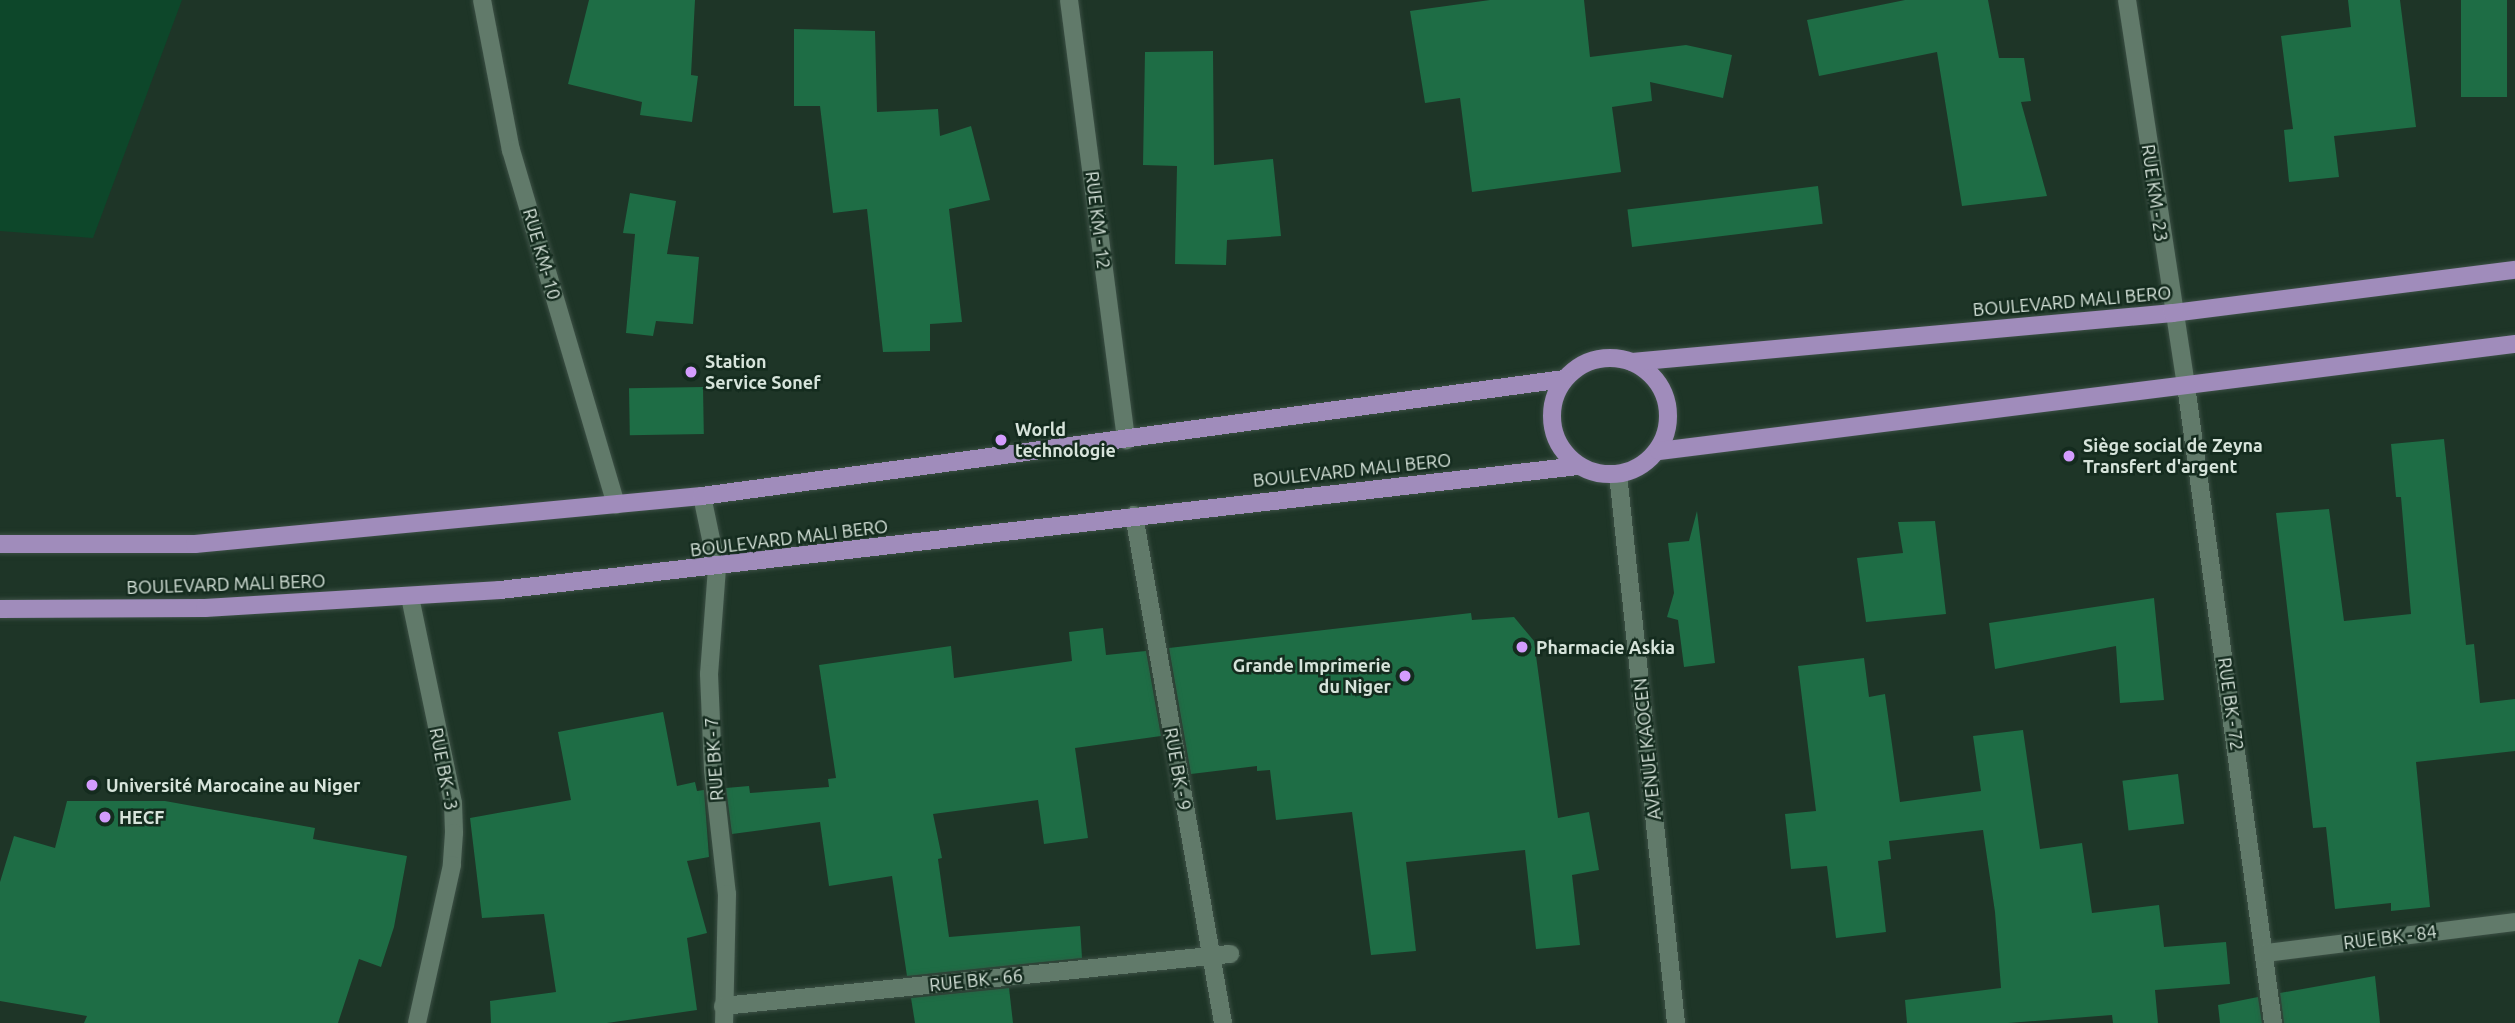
<!DOCTYPE html>
<html>
<head>
<meta charset="utf-8">
<style>
  body { margin:0 }
  #map { position:relative; width:2515px; height:1023px; overflow:hidden; background:#1e3527; font-family:Ubuntu,sans-serif }
  div>[style] { position:absolute }
  .green>* { inset:0; background:#0d472a }
  .building>* { inset:0; background:#1e6d45; transform-origin:0 0 }
  .roads { filter:drop-shadow(0 0 2px #3c5045) drop-shadow(0 0 2px #3c5045) }
  .street>* { height:18px; margin:-9px; padding:0 9px; transform-origin:9px; border-radius:9px; background:#617a6a }
  .secondary>* { height:18px; margin:-9px; padding:0 9px; transform-origin:9px; border-radius:9px; background:#617a6a }
  .primary>* { height:18px; margin:-9px; padding:0 9px; transform-origin:9px; border-radius:9px; background:#a08cbb }
  .primary>.ring { margin:-9px; padding:0; box-sizing:content-box; background:none; border:18px solid #a08cbb; border-radius:50% }
  .dots>* { width:19px; height:19px; translate:-50% -50%; box-sizing:border-box; border:4px solid #142b1e; border-radius:50% }
  span { translate:-50% -50%; white-space:nowrap; text-align:center; line-height:1.15; -webkit-text-stroke:5px #142b1e; paint-order:stroke }
  .street-label { font-size:18px; color:#d7e4db }
  .poi-label { font-size:18px; color:#d7e4db; font-weight:700 }
  .left { translate:0 -50%; text-align:left }
  .right { translate:-100% -50%; text-align:right }
</style>
</head>
<body>
<div id="map">
  <div class="green">
    <div style="clip-path:polygon(0 0,182px 0,93px 238px,0 231px)"></div>
  </div>
  <div class="building">
    <div style="clip-path:polygon(589px 0,695px 0,691px 75px,698px 76px,692px 122px,640px 115px,642px 102px,568px 84px)"></div>
    <div style="clip-path:polygon(1490px 0,1584px 0,1590px 57px,1686px 45px,1732px 55px,1723px 98px,1650px 82px,1652px 101px,1612px 107px,1621px 172px,1472px 192px,1460px 98px,1425px 103px,1410px 11px)"></div>
    <div style="clip-path:polygon(1905px 0,1988px 0,1999px 58px,2024px 58px,2031px 101px,2021px 102px,2047px 196px,1962px 206px,1937px 52px,1819px 76px,1807px 20px)"></div>
    <div style="clip-path:polygon(2348px 0,2400px 0,2416px 127px,2334px 136px,2339px 177px,2289px 182px,2284px 130px,2293px 129px,2281px 36px,2351px 27px)"></div>
    <div style="left:2461px;top:0;width:46px;height:97px"></div>
    <div style="clip-path:polygon(794px 29px,875px 31px,877px 112px,938px 109px,940px 136px,971px 126px,990px 200px,949px 209px,962px 322px,930px 324px,930px 351px,883px 352px,867px 209px,833px 213px,820px 106px,794px 106px)"></div>
    <div style="clip-path:polygon(1213px 51px,1214px 165px,1273px 159px,1281px 236px,1227px 240px,1226px 265px,1175px 264px,1177px 166px,1143px 165px,1145px 52px)"></div>
    <div style="left:1818px;top:186px;width:38px;height:192px;rotate:83deg"></div>
    <div style="clip-path:polygon(630px 193px,676px 201px,667px 254px,699px 257px,693px 324px,656px 321px,653px 336px,626px 333px,635px 234px,623px 233px)"></div>
    <div style="left:703px;top:387px;width:47px;height:74px;rotate:89deg"></div>
    <div style="clip-path:polygon(2444px 439px,2466px 645px,2474px 644px,2480px 703px,2515px 699px,2515px 751px,2416px 762px,2430px 907px,2391px 911px,2391px 903px,2335px 909px,2326px 827px,2313px 828px,2276px 513px,2329px 509px,2344px 621px,2411px 614px,2401px 497px,2396px 497px,2391px 444px)"></div>
    <div style="clip-path:polygon(1697px 511px,1715px 663px,1684px 667px,1678px 620px,1667px 617px,1674px 593px,1668px 543px,1689px 541px)"></div>
    <div style="clip-path:polygon(1935px 521px,1946px 614px,1866px 622px,1857px 558px,1903px 553px,1898px 522px)"></div>
    <div style="clip-path:polygon(2154px 598px,2164px 700px,2120px 703px,2116px 646px,1995px 669px,1989px 623px)"></div>
    <div style="clip-path:polygon(1471px 613px,1472px 620px,1514px 617px,1534px 641px,1558px 818px,1589px 812px,1599px 870px,1572px 875px,1580px 945px,1536px 949px,1525px 850px,1406px 862px,1416px 951px,1371px 955px,1352px 812px,1276px 820px,1270px 770px,1257px 771px,1257px 766px,1191px 774px,1169px 648px)"></div>
    <div style="clip-path:polygon(1103px 628px,1106px 655px,1146px 651px,1161px 736px,1075px 748px,1088px 838px,1044px 844px,1038px 800px,933px 814px,942px 858px,938px 859px,949px 937px,1080px 926px,1082px 958px,907px 976px,892px 876px,829px 886px,820px 822px,732px 834px,726px 788px,749px 786px,750px 793px,829px 787px,828px 779px,836px 778px,819px 665px,951px 646px,954px 678px,1072px 661px,1069px 632px)"></div>
    <div style="clip-path:polygon(1864px 658px,1869px 697px,1885px 694px,1900px 802px,1981px 791px,1973px 736px,2023px 730px,2040px 849px,2082px 843px,2092px 913px,2159px 905px,2164px 947px,2226px 942px,2230px 984px,2155px 990px,2158px 1023px,2113px 1023px,2112px 1015px,2008px 1023px,1907px 1023px,1905px 1000px,2001px 988px,1995px 912px,1983px 830px,1889px 841px,1891px 859px,1878px 861px,1886px 932px,1836px 938px,1827px 866px,1791px 869px,1785px 814px,1816px 811px,1798px 666px)"></div>
    <div style="clip-path:polygon(663px 712px,677px 786px,695px 782px,697px 791px,704px 790px,709px 857px,687px 861px,707px 933px,687px 938px,697px 1010px,607px 1023px,491px 1023px,490px 1001px,556px 992px,544px 914px,482px 918px,470px 818px,571px 800px,558px 732px)"></div>
    <div style="left:2178px;top:774px;width:50px;height:56px;rotate:83deg"></div>
    <div style="clip-path:polygon(67px 801px,165px 801px,315px 828px,313px 839px,407px 856px,394px 927px,381px 967px,359px 959px,338px 1023px,84px 1023px,87px 1016px,0 1001px,0 882px,14px 836px,55px 848px)"></div>
    <div style="clip-path:polygon(2375px 976px,2380px 1023px,2284px 1023px,2280px 993px)"></div>
    <div style="clip-path:polygon(1009px 988px,1013px 1023px,915px 1023px,911px 998px)"></div>
    <div style="clip-path:polygon(2258px 997px,2262px 1023px,2220px 1023px,2218px 1005px)"></div>
  </div>
  <div class="roads">
    <div class="street">
      <div style="left:482px;top:0;width:153px;rotate:79.1deg"></div>
      <div style="left:511px;top:150px;width:370px;rotate:73.5deg"></div>
      <div style="left:1069px;top:0;width:444px;rotate:82.6deg"></div>
      <div style="left:2127px;top:0;width:389px;rotate:81.3deg"></div>
      <div style="left:2186px;top:385px;width:644px;rotate:82.23deg"></div>
      <div style="left:702px;top:496px;width:74px;rotate:78.2deg"></div>
      <div style="left:717px;top:568px;width:106px;rotate:94.3deg"></div>
      <div style="left:709px;top:674px;width:96px;rotate:87.6deg"></div>
      <div style="left:713px;top:770px;width:125px;rotate:83.6deg"></div>
      <div style="left:727px;top:894px;width:129px;rotate:91.3deg"></div>
      <div style="left:1134px;top:515px;width:516px;rotate:80.06deg"></div>
      <div style="left:410px;top:597px;width:210px;rotate:78.2deg"></div>
      <div style="left:453px;top:803px;width:30px;rotate:88deg"></div>
      <div style="left:454px;top:833px;width:32px;rotate:94deg"></div>
      <div style="left:452px;top:865px;width:162px;rotate:102.5deg"></div>
      <div style="left:2266px;top:953px;width:251px;rotate:-7.1deg"></div>
      <div style="left:723px;top:1006px;width:510px;rotate:-5.86deg"></div>
    </div>
    <div class="secondary">
      <div style="left:1618px;top:474px;width:552px;rotate:83.97deg"></div>
    </div>
    <div class="primary">
      <div class="ring" style="left:1552px;top:358px;width:98px;height:98px"></div>
      <div style="left:1632px;top:362px;width:543px;rotate:-5.18deg"></div>
      <div style="left:2173px;top:313px;width:345px;rotate:-7.2deg"></div>
      <div style="left:1659px;top:451px;width:863px;rotate:-7.13deg"></div>
      <div style="left:0;top:544px;width:195px"></div>
      <div style="left:195px;top:544px;width:509px;rotate:-5.41deg"></div>
      <div style="left:702px;top:496px;width:870px;rotate:-7.73deg"></div>
      <div style="left:0;top:609px;width:205px;rotate:-0.3deg"></div>
      <div style="left:205px;top:608px;width:296px;rotate:-3.5deg"></div>
      <div style="left:500px;top:590px;width:1086px;rotate:-6.56deg"></div>
    </div>
  </div>
  <div class="dots">
    <div style="left:691px;top:372px;background:#d39cfd"></div>
    <div style="left:1001px;top:440px;background:#d39cfd"></div>
    <div style="left:2069px;top:456px;background:#d39cfd"></div>
    <div style="left:1522px;top:647px;background:#d39cfd"></div>
    <div style="left:1405px;top:676px;background:#d39cfd"></div>
    <div style="left:92px;top:785px;background:#d39cfd"></div>
    <div style="left:105px;top:817px;background:#d39cfd"></div>
  </div>
  <div class="street-label">
    <span style="left:2155px;top:193px;rotate:82deg">RUE KM - 23</span>
    <span style="left:1098px;top:220px;rotate:83deg">RUE KM - 12</span>
    <span style="left:542px;top:254px;rotate:74deg">RUE KM- 10</span>
    <span style="left:2072px;top:301px;rotate:-5deg">BOULEVARD MALI BERO</span>
    <span style="left:1352px;top:470px;rotate:-6deg">BOULEVARD MALI BERO</span>
    <span style="left:789px;top:538px;rotate:-7deg">BOULEVARD MALI BERO</span>
    <span style="left:226px;top:584px;rotate:-2deg">BOULEVARD MALI BERO</span>
    <span style="left:2231px;top:704px;rotate:82deg">RUE BK - 72</span>
    <span style="left:1647px;top:749px;rotate:-96deg">AVENUE KAOCEN</span>
    <span style="left:714px;top:759px;rotate:-94deg">RUE BK - 7</span>
    <span style="left:444px;top:769px;rotate:79deg">RUE BK - 3</span>
    <span style="left:1178px;top:769px;rotate:80deg">RUE BK - 9</span>
    <span style="left:2390px;top:937px;rotate:-7deg">RUE BK - 84</span>
    <span style="left:976px;top:980px;rotate:-6deg">RUE BK - 66</span>
  </div>
  <div class="poi-label">
    <span class="left" style="left:705px;top:372px">Station<br>Service Sonef</span>
    <span class="left" style="left:1015px;top:440px">World<br>technologie</span>
    <span class="left" style="left:2083px;top:456px">Siège social de Zeyna<br>Transfert d'argent</span>
    <span class="left" style="left:1536px;top:647px">Pharmacie Askia</span>
    <span class="right" style="left:1391px;top:676px">Grande Imprimerie<br>du Niger</span>
    <span class="left" style="left:106px;top:785px">Université Marocaine au Niger</span>
    <span class="left" style="left:119px;top:817px">HECF</span>
  </div>
</div>
</body>
</html>
